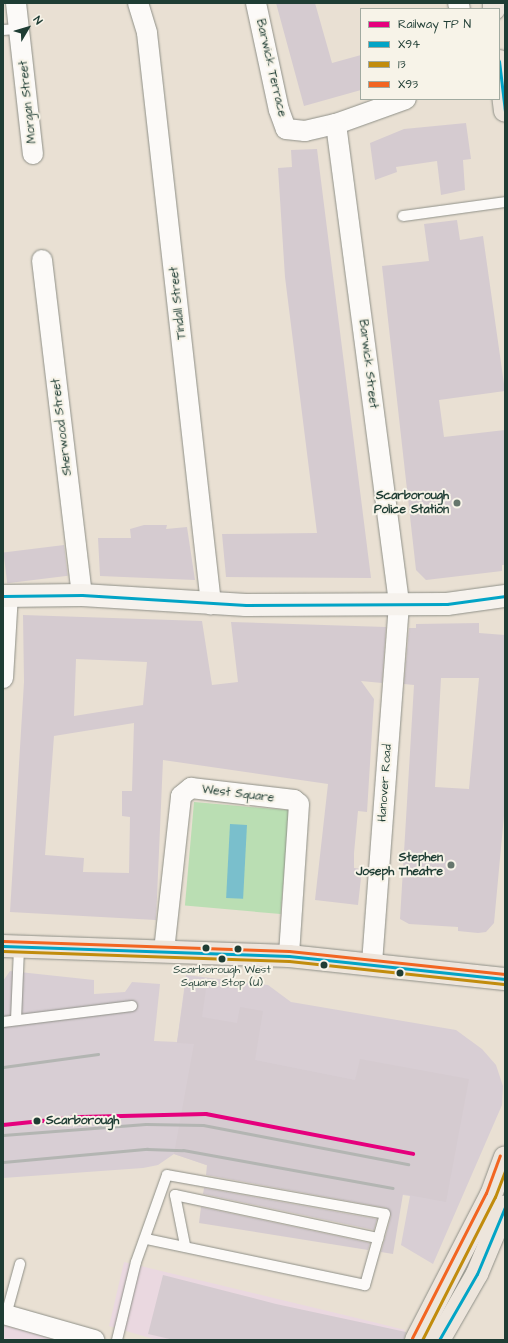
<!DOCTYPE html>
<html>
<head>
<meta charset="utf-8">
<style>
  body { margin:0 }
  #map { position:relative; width:508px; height:1343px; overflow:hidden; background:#e9e0d3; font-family:"Architects Daughter",sans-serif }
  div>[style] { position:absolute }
  .built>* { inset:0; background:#ead8e0 }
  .industrial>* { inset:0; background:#d8ced4 }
  .green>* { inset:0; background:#badeb3; transform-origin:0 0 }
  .water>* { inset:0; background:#7abfcc; transform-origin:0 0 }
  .building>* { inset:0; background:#d5cbd0; transform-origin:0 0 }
  .roads { filter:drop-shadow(0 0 1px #8f9088) drop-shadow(0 0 1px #8f9088) }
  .service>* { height:10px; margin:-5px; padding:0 5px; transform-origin:5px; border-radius:5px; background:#fcfaf8 }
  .minor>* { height:20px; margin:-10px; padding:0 10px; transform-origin:10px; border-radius:10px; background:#fcfaf8 }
  .secondary>* { height:22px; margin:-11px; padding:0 11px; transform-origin:11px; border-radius:11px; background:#f6f2ed }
  .primary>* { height:22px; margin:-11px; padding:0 11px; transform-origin:11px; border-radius:11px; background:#ede5dc }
  .trunk>* { height:22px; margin:-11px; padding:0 11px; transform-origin:11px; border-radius:11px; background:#ede5dc }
  .rail>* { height:3px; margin:-1.5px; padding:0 1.5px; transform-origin:1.5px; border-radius:1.5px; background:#b3b5b2 }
  .bus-1>* { height:3px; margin:-1.5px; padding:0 1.5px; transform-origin:1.5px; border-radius:1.5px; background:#02a4c6 }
  .bus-2>* { height:3px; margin:-1.5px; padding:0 1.5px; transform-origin:1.5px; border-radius:1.5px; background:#c18c0d }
  .bus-3>* { height:3px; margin:-1.5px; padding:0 1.5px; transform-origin:1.5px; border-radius:1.5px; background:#f26522 }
  .rail-1>* { height:4px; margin:-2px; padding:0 2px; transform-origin:2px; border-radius:2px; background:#e5007d }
  .dots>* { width:11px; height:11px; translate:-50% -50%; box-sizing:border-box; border:2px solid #f7f3e8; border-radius:50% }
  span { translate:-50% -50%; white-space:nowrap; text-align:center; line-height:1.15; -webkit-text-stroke:4px #f7f3e8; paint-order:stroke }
  .bus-label { font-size:11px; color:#1f3d34 }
  .street-label { font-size:12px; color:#1f3d34 }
  .poi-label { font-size:12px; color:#1f3d34; font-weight:700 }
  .right { translate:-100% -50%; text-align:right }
  .stop-label { font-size:12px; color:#1f3d34; font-weight:700 }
  .left { translate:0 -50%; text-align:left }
  .frame { position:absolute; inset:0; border:4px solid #1f3d34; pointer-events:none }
  .legend { position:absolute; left:360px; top:8px; width:140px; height:92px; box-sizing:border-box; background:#f7f3e8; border:1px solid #a1aaa0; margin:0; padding:5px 7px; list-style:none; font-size:12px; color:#1f3d34 }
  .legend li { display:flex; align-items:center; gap:8px; height:20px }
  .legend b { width:20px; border:1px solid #a1aaa0 }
  .north { position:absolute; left:8px; top:8px; width:40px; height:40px; -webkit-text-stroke:3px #f7f3e8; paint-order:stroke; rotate:52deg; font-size:11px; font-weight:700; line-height:16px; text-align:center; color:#1f3d34 }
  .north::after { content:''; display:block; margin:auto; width:14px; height:18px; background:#1f3d34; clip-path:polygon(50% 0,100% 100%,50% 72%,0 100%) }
</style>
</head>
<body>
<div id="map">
  <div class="built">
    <div style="clip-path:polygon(124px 1262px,365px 1320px,405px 1330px,398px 1340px,157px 1340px,109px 1326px)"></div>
    <div style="clip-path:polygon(3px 1325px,56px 1340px,3px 1340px)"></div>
  </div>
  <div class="industrial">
    <div style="clip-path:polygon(10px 971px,94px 980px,94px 994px,125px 992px,132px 982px,160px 984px,154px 1041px,177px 1042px,186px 975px,268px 985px,291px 1002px,456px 1030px,482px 1049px,496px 1065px,503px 1086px,502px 1105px,433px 1264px,401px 1245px,410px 1196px,209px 1166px,174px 1154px,158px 1165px,143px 1168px,3px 1178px,3px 981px)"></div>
  </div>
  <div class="green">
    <div style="left:194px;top:802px;width:96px;height:104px;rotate:5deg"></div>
  </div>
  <div class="water">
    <div style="left:230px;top:824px;width:17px;height:74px;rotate:3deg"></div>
  </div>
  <div class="building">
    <div style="clip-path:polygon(276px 3px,315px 3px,332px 63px,361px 55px,361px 90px,304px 106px)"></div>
    <div style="clip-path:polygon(466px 123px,471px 159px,463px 160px,465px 190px,441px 195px,437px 161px,396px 167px,397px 172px,375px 180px,370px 143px,404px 129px)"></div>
    <div style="clip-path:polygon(317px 149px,371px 578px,226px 577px,222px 534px,317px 533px,285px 277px,278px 168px,292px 167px,291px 150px)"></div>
    <div style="clip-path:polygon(457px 220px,460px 240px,483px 236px,505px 391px,439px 400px,444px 437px,505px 430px,505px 565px,502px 565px,502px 571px,426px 580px,416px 570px,382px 266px,429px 261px,424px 224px)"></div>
    <div style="clip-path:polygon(144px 525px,167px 525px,166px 529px,187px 527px,195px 580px,100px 576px,98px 538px,131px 538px,130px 529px)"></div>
    <div style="left:64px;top:545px;width:31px;height:61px;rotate:83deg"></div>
    <div style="clip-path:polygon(evenodd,23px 615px,202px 621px,212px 685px,238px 682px,231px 622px,386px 627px,382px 683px,361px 681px,374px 699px,367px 812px,358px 811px,354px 853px,354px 868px,362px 869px,358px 905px,315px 900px,328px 784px,163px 760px,156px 920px,10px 912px,24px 682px,23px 615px,76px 659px,147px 662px,143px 705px,74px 716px,76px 659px,23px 615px,134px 723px,132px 791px,122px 791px,122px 816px,130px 817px,129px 873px,83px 872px,84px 858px,45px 855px,54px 736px,134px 723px)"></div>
    <div style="clip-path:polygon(evenodd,479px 623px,479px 633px,505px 635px,505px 805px,494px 923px,486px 932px,478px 933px,458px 931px,458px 927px,409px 924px,400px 919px,414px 685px,404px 684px,409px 628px,416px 628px,416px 624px,479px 623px,441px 678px,479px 678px,469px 789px,435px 787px,441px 678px)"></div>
    <div style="clip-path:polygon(185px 987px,206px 989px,202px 1017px,237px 1023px,240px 1007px,263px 1011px,255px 1060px,355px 1080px,360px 1059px,469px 1079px,446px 1202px,403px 1194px,393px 1254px,381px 1252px,391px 1216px,387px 1208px,206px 1175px,207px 1165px,174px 1154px,194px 1044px,177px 1043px)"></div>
    <div style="clip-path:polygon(204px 1188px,377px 1219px,374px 1230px,203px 1194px)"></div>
    <div style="clip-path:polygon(201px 1207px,370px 1243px,368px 1250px,199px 1223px)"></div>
    <div style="clip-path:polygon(163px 1275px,276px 1304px,406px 1332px,404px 1340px,174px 1340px,148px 1334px)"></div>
  </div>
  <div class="roads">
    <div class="service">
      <div style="left:3px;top:30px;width:16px;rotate:-4deg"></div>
      <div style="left:403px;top:216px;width:103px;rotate:-7.8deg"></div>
      <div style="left:16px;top:1020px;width:73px;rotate:-87.6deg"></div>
      <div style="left:3px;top:1022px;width:130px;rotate:-7.1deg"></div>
      <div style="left:185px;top:1245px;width:51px;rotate:-101.3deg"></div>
      <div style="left:175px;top:1195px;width:208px;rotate:12deg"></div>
      <div style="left:6px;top:1315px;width:53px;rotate:-74.6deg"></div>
      <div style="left:117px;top:1340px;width:80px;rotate:-76.3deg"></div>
      <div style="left:136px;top:1262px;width:92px;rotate:-70.4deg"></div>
      <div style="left:167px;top:1175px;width:221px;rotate:10.1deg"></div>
      <div style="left:385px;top:1214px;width:74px;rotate:105.7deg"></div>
      <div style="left:365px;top:1285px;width:224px;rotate:-168.1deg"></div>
    </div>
    <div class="minor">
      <div style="left:16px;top:3px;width:152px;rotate:83.6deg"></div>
      <div style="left:138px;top:3px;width:31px;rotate:73deg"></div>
      <div style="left:147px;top:33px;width:575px;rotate:83.6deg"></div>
      <div style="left:256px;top:3px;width:109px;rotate:77.9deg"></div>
      <div style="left:279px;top:110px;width:20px;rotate:70deg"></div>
      <div style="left:286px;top:129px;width:19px;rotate:6deg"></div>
      <div style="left:305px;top:131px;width:32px;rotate:-13deg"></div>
      <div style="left:336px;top:124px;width:74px;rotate:-19.7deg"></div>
      <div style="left:458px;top:3px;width:6px;rotate:72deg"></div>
      <div style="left:336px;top:124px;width:484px;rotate:82.5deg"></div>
      <div style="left:399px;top:604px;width:360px;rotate:94.3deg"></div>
      <div style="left:42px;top:260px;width:337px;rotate:83.2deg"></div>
      <div style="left:3px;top:678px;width:83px;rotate:-86.6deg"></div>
      <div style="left:164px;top:951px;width:156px;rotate:-83.7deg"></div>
      <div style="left:181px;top:796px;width:13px;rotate:-39deg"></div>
      <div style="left:191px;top:788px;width:104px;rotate:6.6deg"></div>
      <div style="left:294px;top:800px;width:6px;rotate:39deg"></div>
      <div style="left:299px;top:804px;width:152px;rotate:93.8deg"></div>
      <div style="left:3px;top:1314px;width:95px;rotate:15.9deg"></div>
    </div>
    <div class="secondary">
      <div style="left:3px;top:596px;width:79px;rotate:-0.7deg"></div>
      <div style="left:82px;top:595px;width:164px;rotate:3.5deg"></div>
      <div style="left:246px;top:605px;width:201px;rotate:-0.3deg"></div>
      <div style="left:447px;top:604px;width:59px;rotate:-7.9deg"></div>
    </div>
    <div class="primary">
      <div style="left:494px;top:3px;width:6px;rotate:90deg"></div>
      <div style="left:499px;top:61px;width:50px;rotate:83.2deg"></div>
    </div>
    <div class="trunk">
      <div style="left:3px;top:946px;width:286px;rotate:2deg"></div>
      <div style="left:289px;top:956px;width:217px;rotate:6.1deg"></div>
      <div style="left:416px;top:1340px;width:163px;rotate:-62.7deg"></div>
      <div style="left:491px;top:1195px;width:40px;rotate:-69.8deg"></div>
      <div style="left:439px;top:1340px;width:76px;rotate:-60.1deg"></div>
      <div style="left:477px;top:1274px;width:73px;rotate:-67.3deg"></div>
    </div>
  </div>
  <div class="rail">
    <div style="left:3px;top:1067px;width:96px;rotate:-7.8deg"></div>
    <div style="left:3px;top:1135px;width:143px;rotate:-4.4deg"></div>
    <div style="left:146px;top:1124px;width:57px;rotate:1deg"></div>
    <div style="left:203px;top:1125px;width:209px;rotate:10.8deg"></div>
    <div style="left:3px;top:1162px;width:145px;rotate:-5.2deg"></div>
    <div style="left:147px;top:1149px;width:36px;rotate:2deg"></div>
    <div style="left:183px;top:1150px;width:213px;rotate:10.3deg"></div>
  </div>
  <div class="bus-1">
    <div style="left:499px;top:61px;width:50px;rotate:83.2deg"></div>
    <div style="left:3px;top:596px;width:79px;rotate:-0.7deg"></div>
    <div style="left:82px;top:595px;width:164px;rotate:3.5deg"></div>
    <div style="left:246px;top:605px;width:201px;rotate:-0.3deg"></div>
    <div style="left:447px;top:604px;width:59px;rotate:-7.9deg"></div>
    <div style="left:3px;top:946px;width:286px;rotate:2deg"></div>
    <div style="left:289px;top:956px;width:217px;rotate:6.1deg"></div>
    <div style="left:439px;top:1340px;width:76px;rotate:-60.1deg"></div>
    <div style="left:477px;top:1274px;width:73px;rotate:-67.3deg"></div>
  </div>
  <div class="bus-2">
    <div style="left:3px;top:951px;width:286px;rotate:2deg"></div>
    <div style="left:289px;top:961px;width:216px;rotate:6.1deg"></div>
    <div style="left:422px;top:1340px;width:161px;rotate:-63deg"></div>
    <div style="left:495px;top:1197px;width:28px;rotate:-69deg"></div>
  </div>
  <div class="bus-3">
    <div style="left:3px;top:941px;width:286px;rotate:2deg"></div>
    <div style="left:289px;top:951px;width:217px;rotate:6.1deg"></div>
    <div style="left:412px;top:1338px;width:163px;rotate:-63deg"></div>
    <div style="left:486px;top:1193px;width:40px;rotate:-69.8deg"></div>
  </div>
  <div class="rail-1">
    <div style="left:3px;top:1125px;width:77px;rotate:-5.9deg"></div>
    <div style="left:80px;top:1117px;width:126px;rotate:-1.4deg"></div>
    <div style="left:206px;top:1114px;width:211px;rotate:10.9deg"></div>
  </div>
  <div class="dots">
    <div style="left:457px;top:503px;background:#66766c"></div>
    <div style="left:451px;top:865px;background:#66766c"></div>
    <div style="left:206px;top:948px;background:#1f3d34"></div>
    <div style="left:238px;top:949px;background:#1f3d34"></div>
    <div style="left:222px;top:959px;background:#1f3d34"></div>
    <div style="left:324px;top:965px;background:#1f3d34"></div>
    <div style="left:400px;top:973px;background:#1f3d34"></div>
    <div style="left:37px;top:1121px;background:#1f3d34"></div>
  </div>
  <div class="bus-label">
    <span style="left:222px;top:977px">Scarborough West<br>Square Stop (U)</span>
  </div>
  <div class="street-label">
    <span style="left:271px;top:68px;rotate:77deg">Barwick Terrace</span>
    <span style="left:28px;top:102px;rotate:-96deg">Morgan Street</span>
    <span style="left:178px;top:303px;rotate:-96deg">Tindall Street</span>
    <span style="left:368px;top:364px;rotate:83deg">Barwick Street</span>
    <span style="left:62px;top:427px;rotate:-97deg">Sherwood Street</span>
    <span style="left:385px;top:783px;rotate:-86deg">Hanover Road</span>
    <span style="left:238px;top:794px;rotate:7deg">West Square</span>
  </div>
  <div class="poi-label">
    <span class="right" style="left:449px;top:503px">Scarborough<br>Police Station</span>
    <span class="right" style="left:443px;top:865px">Stephen<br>Joseph Theatre</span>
  </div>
  <div class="stop-label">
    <span class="left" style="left:46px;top:1121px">Scarborough</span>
  </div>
  <div class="frame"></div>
  <ul class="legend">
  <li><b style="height:5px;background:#e5007d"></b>Railway TP N</li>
  <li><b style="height:5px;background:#02a4c6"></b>X94</li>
  <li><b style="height:5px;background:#c18c0d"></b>13</li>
  <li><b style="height:5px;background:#f26522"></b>X93</li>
  </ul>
  <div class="north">N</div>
</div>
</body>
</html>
